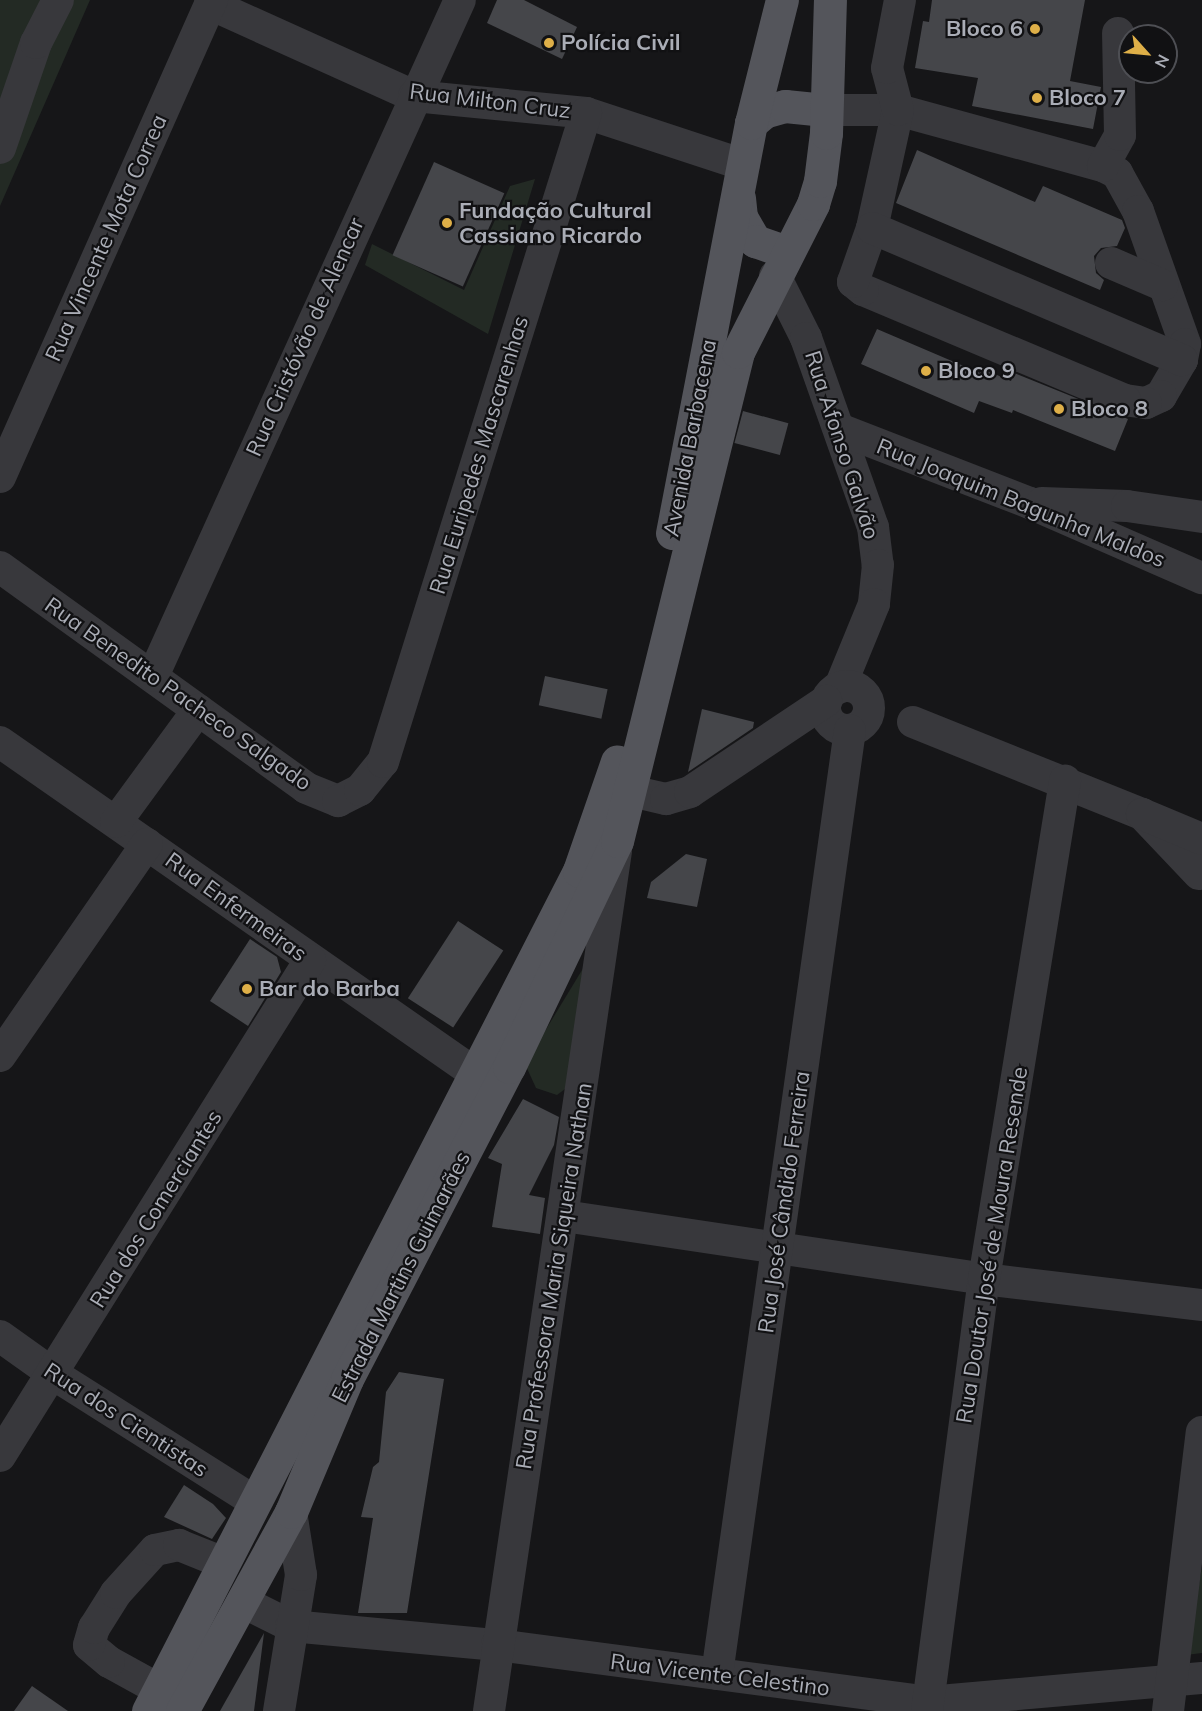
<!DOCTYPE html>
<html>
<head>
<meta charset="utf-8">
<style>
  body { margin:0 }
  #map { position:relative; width:1202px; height:1711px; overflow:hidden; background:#161618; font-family:Mulish,sans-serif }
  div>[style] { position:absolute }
  .green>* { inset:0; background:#232a24 }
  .building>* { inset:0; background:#45464a; transform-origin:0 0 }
  .minor>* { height:32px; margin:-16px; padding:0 16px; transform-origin:16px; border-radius:16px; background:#38383c }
  .minor>.ring { margin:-16px; padding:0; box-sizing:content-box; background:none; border:32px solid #38383c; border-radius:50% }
  .major>* { height:33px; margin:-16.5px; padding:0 16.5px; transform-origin:16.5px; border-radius:16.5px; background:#54555b }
  .dots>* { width:16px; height:16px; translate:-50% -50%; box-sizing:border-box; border:3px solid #111113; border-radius:50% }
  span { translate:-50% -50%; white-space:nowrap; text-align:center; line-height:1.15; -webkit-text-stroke:4.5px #111113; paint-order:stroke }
  .poi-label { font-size:22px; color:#aaadb6; font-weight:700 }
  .right { translate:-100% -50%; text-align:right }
  .left { translate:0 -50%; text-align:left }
  .street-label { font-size:22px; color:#aaadb6 }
  .north { position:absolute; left:1118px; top:24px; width:60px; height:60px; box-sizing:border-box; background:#111113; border:2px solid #4e4f54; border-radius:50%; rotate:117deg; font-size:16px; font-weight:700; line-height:24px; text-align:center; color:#aaadb6 }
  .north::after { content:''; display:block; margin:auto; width:21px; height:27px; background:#deaf48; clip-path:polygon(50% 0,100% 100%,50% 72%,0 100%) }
</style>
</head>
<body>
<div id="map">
  <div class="green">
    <div style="clip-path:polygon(0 0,90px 0,0 206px)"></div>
    <div style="clip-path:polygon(535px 179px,488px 334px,365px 265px,372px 244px,464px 290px,510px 186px)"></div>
    <div style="clip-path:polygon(596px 947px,573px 1083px,557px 1095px,536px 1088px,525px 1064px)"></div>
    <div style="clip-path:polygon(1202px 1567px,1202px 1653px,1186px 1655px)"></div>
  </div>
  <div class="building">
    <div style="clip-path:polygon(497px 0,524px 0,577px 27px,562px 59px,487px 23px)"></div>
    <div style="clip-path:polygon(932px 0,1085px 0,1070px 81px,1101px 87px,1093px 129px,972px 106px,978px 78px,915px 68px,923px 21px,929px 22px)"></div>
    <div style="clip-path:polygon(917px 150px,1035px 202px,1043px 186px,1122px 220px,1125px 228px,1117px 246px,1101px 248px,1094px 256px,1096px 273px,1104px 280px,1100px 290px,896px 203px)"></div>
    <div style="left:434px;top:162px;width:77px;height:102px;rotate:24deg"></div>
    <div style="clip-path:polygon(877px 329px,980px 373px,983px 369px,1011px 381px,1014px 373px,1128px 419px,1115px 451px,1013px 410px,1012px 413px,979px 401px,974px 413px,861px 364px)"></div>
    <div style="left:743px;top:411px;width:47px;height:33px;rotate:15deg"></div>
    <div style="left:545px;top:676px;width:64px;height:30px;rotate:12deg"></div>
    <div style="clip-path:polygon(702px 709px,754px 722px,753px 728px,688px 772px)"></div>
    <div style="clip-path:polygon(686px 854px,707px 859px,697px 907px,647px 898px,651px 882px)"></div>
    <div style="left:458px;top:921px;width:54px;height:92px;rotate:33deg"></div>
    <div style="clip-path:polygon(250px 939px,277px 957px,281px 972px,248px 1026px,210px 1001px)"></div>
    <div style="clip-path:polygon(523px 1099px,559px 1117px,554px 1145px,529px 1195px,545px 1198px,540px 1234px,492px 1227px,502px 1164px,488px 1158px)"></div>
    <div style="clip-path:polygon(399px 1372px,444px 1379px,407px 1613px,358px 1613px,373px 1518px,361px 1517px,373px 1467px,379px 1462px,386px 1392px)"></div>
    <div style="clip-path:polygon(184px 1485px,213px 1504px,226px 1518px,212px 1539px,164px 1517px)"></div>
    <div style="clip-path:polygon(264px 1633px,254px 1711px,220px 1711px)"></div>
    <div style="clip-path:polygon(32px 1686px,68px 1711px,14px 1711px)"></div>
  </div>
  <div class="minor">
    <div style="left:210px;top:4px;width:224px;rotate:24.3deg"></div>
    <div style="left:414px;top:96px;width:173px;rotate:5.6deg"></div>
    <div style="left:586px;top:113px;width:166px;rotate:18.2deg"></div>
    <div style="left:825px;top:110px;width:73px"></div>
    <div style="left:898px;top:110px;width:213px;rotate:15.3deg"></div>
    <div style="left:1103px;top:166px;width:16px;rotate:27deg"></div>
    <div style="left:1117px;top:173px;width:43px;rotate:61.1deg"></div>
    <div style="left:1138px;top:211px;width:141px;rotate:70.5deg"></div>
    <div style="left:1185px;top:344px;width:16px;rotate:101deg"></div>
    <div style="left:1182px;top:360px;width:42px;rotate:120.3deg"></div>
    <div style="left:1161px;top:396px;width:17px;rotate:155deg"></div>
    <div style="left:1146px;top:403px;width:21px;rotate:-172deg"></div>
    <div style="left:1125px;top:400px;width:284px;rotate:-157.2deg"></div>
    <div style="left:863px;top:290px;width:13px;rotate:-141deg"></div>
    <div style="left:853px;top:282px;width:57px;rotate:-70.6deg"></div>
    <div style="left:872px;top:228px;width:121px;rotate:-77.6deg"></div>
    <div style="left:898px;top:110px;width:43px;rotate:-104.7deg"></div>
    <div style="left:887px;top:68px;width:69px;rotate:-79.2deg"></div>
    <div style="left:0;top:148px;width:111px;rotate:-71.1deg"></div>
    <div style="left:36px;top:43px;width:48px;rotate:-62.9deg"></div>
    <div style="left:1103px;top:166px;width:35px;rotate:-61deg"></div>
    <div style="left:1120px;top:135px;width:102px;rotate:-91.1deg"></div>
    <div style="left:872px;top:228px;width:337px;rotate:23.1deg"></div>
    <div style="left:1111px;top:263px;width:56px;rotate:23.3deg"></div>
    <div style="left:775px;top:276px;width:69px;rotate:63.4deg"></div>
    <div style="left:806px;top:338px;width:201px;rotate:70.5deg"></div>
    <div style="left:873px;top:527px;width:38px;rotate:83deg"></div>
    <div style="left:878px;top:565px;width:39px;rotate:96deg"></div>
    <div style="left:874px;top:604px;width:90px;rotate:112.3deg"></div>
    <div style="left:839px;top:429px;width:205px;rotate:21.2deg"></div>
    <div style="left:1030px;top:503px;width:188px;rotate:23.6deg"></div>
    <div style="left:0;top:477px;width:522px;rotate:-66.04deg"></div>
    <div style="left:1042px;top:503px;width:85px;rotate:2deg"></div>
    <div style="left:1127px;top:506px;width:76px;rotate:8.3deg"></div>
    <div style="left:0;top:567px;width:377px;rotate:35.8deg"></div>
    <div style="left:306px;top:788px;width:35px;rotate:22deg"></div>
    <div style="left:338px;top:801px;width:25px;rotate:-27deg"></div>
    <div style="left:360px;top:790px;width:36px;rotate:-51deg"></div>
    <div style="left:383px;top:762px;width:680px;rotate:-72.63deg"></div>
    <div style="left:153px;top:676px;width:742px;rotate:-65.58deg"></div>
    <div class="ring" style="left:825px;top:686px;width:12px;height:12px"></div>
    <div style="left:913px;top:722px;width:247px;rotate:21.9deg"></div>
    <div style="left:0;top:742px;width:577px;rotate:34.9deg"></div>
    <div style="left:631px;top:791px;width:36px;rotate:13deg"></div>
    <div style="left:666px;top:799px;width:25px;rotate:-16deg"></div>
    <div style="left:690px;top:792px;width:164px;rotate:-33.8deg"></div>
    <div style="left:116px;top:822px;width:139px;rotate:-53.8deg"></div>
    <div style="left:1199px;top:874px;width:83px;rotate:-133.5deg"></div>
    <div style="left:1142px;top:814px;width:65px;rotate:22.6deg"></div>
    <div style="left:0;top:1056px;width:258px;rotate:-55.3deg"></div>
    <div style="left:564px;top:1216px;width:425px;rotate:8.5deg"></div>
    <div style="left:984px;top:1279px;width:220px;rotate:6.8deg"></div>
    <div style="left:0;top:1336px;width:65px;rotate:35.6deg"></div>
    <div style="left:53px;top:1374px;width:238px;rotate:32.3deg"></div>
    <div style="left:0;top:1456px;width:585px;rotate:-57.99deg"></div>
    <div style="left:243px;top:1602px;width:54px;rotate:26.6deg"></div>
    <div style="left:291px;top:1626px;width:207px;rotate:5.3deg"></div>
    <div style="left:497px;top:1645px;width:435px;rotate:7.5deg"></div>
    <div style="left:928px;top:1702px;width:275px;rotate:-5deg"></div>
    <div style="left:717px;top:1674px;width:953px;rotate:-81.98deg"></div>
    <div style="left:160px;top:1690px;width:58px;rotate:-151.2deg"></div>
    <div style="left:109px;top:1662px;width:26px;rotate:-140deg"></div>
    <div style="left:89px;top:1645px;width:18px;rotate:-74deg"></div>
    <div style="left:94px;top:1628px;width:41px;rotate:-57.8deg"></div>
    <div style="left:116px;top:1593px;width:58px;rotate:-47.8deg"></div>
    <div style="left:155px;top:1550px;width:25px;rotate:-12deg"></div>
    <div style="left:179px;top:1545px;width:48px;rotate:21.8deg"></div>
    <div style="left:279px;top:1711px;width:138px;rotate:-80.8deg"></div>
    <div style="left:301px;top:1575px;width:64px;rotate:-99deg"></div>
    <div style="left:489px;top:1711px;width:869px;rotate:-81.6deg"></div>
    <div style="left:927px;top:1711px;width:436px;rotate:-82.5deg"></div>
    <div style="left:984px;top:1279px;width:505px;rotate:-80.76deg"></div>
    <div style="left:1168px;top:1711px;width:281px;rotate:-83.1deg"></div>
  </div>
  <div class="major">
    <div style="left:751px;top:123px;width:17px;rotate:-40deg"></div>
    <div style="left:764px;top:112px;width:22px;rotate:-16deg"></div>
    <div style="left:785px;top:106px;width:40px;rotate:5.7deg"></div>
    <div style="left:739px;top:198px;width:19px;rotate:84deg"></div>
    <div style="left:741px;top:217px;width:28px;rotate:60deg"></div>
    <div style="left:755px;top:241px;width:34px;rotate:19deg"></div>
    <div style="left:672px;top:533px;width:418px;rotate:-79.1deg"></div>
    <div style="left:751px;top:123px;width:127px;rotate:-75.9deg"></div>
    <div style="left:148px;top:1711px;width:944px;rotate:-62.84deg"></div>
    <div style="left:579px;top:871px;width:116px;rotate:-70.9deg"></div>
    <div style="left:182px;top:1711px;width:227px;rotate:-61.3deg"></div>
    <div style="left:291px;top:1512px;width:144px;rotate:-67.2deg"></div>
    <div style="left:347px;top:1379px;width:352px;rotate:-62.6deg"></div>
    <div style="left:509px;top:1067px;width:250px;rotate:-64.5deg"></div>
    <div style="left:617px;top:841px;width:504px;rotate:-76.1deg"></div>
    <div style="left:738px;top:352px;width:166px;rotate:-63.1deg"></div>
    <div style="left:813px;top:204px;width:24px;rotate:-73deg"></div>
    <div style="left:820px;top:181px;width:48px;rotate:-82.9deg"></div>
    <div style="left:826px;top:133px;width:133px;rotate:-88.3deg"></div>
  </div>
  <div class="dots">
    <div style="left:1035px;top:29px;background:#deaf48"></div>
    <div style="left:549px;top:43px;background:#deaf48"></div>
    <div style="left:1037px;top:98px;background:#deaf48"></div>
    <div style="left:447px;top:223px;background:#deaf48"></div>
    <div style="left:926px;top:371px;background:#deaf48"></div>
    <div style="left:1059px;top:409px;background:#deaf48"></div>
    <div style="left:247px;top:989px;background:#deaf48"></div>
  </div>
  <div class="poi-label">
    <span class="right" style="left:1023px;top:29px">Bloco 6</span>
    <span class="left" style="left:561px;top:43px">Polícia Civil</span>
    <span class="left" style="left:1049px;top:98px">Bloco 7</span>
    <span class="left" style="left:459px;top:223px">Fundação Cultural<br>Cassiano Ricardo</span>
    <span class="left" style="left:938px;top:371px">Bloco 9</span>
    <span class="left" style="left:1071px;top:409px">Bloco 8</span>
    <span class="left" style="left:259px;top:989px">Bar do Barba</span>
  </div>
  <div class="street-label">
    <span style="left:490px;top:101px;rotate:7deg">Rua Milton Cruz</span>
    <span style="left:106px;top:238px;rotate:-66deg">Rua Vincente Mota Correa</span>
    <span style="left:305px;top:337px;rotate:-66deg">Rua Cristóvão de Alencar</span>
    <span style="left:690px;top:438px;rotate:-79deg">Avenida Barbacena</span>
    <span style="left:842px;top:445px;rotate:72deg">Rua Afonso Galvão</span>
    <span style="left:479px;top:455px;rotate:-73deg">Rua Euripedes Mascarenhas</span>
    <span style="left:1021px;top:503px;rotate:22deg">Rua Joaquim Bagunha Maldos</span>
    <span style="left:178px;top:694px;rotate:35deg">Rua Benedito Pacheco Salgado</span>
    <span style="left:236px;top:907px;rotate:36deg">Rua Enfermeiras</span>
    <span style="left:784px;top:1202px;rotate:-82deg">Rua José Cândido Ferreira</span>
    <span style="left:156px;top:1209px;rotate:-58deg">Rua dos Comerciantes</span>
    <span style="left:992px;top:1245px;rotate:-81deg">Rua Doutor José de Moura Resende</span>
    <span style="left:554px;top:1276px;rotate:-81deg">Rua Professora Maria Siqueira Nathan</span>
    <span style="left:401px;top:1277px;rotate:-63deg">Estrada Martins Guimarães</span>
    <span style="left:126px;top:1420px;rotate:33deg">Rua dos Cientistas</span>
    <span style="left:720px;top:1675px;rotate:7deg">Rua Vicente Celestino</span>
  </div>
  <div class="north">N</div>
</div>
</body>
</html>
